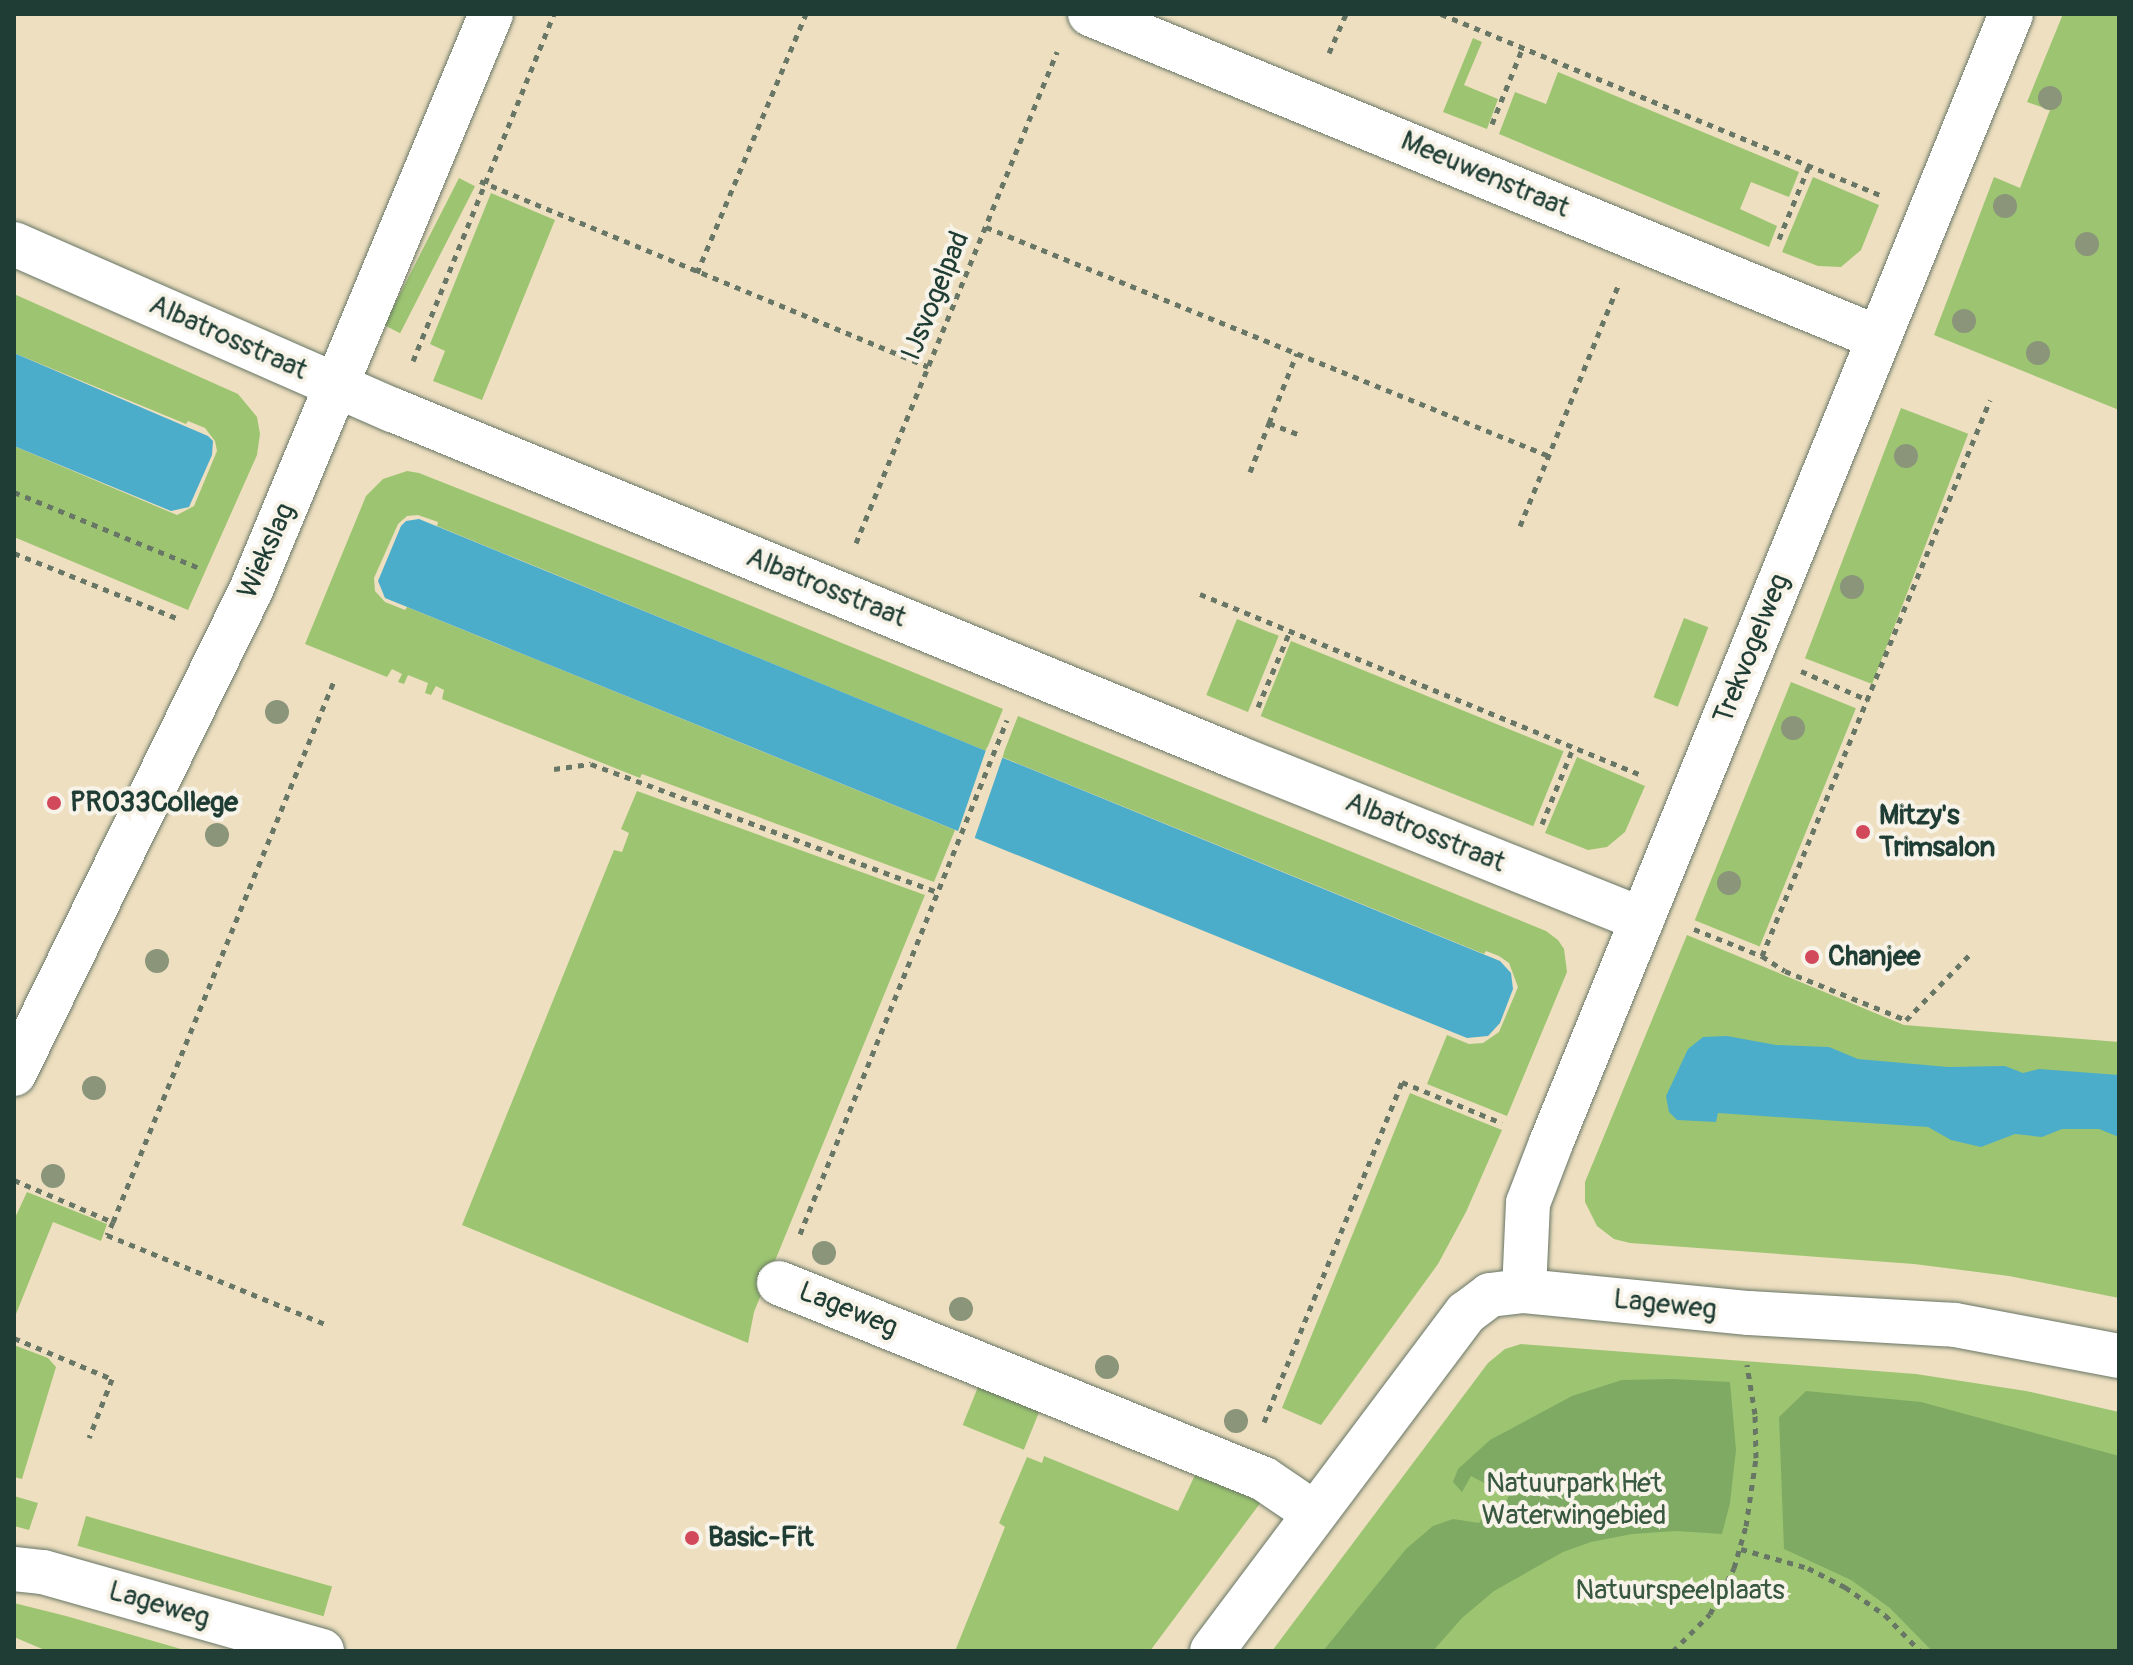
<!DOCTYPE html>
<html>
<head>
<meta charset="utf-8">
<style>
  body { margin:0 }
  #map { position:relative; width:2133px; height:1665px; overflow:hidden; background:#eedfc0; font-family:Pangolin,sans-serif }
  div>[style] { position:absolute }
  .green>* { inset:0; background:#9dc571; transform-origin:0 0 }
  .forest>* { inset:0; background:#7eaa63 }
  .water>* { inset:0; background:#4cadcb }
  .pier>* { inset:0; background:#eedfc0; transform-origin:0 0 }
  .path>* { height:5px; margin-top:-2.5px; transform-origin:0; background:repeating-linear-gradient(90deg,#677665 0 6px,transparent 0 12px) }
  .roads { filter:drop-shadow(0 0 2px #677665) drop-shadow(0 0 2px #677665) }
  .minor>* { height:44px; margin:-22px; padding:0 22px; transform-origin:22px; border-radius:22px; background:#fff }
  .tertiary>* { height:44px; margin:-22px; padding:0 22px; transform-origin:22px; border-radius:22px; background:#fff }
  .trees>* { width:24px; height:24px; margin:-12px; border-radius:50%; background:#8a957a }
  .dots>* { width:22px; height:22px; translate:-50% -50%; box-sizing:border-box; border:4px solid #f7f3e8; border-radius:50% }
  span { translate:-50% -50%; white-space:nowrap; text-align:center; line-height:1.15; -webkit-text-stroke:8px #f7f3e8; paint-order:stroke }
  .street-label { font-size:28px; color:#1f3d34 }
  .poi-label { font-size:28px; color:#1f3d34; font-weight:700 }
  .left { translate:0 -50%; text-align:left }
  .park-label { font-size:28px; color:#385840 }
  .frame { position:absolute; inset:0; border:16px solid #1f3d34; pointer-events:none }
</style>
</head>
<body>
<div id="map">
  <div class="green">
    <div style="clip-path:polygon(2063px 14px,2119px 14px,2119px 410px,1934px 335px,1994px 177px,2020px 188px,2050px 110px,2027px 102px)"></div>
    <div style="clip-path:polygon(1473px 38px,1482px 42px,1464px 85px,1498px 99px,1487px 129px,1443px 112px)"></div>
    <div style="clip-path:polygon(1558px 72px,1799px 172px,1789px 197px,1751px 182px,1740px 209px,1777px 226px,1769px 247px,1499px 134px,1515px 92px,1546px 104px)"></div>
    <div style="clip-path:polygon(1813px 177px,1879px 205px,1861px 250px,1841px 267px,1818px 266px,1782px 252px)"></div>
    <div style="left:459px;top:178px;width:18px;height:165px;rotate:27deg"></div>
    <div style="clip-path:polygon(491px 193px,555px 220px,482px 400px,433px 381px,445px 351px,430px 344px)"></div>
    <div style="clip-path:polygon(14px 294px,238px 394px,257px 417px,260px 434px,257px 455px,188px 610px,14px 537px,14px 446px,177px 515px,194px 506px,217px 451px,215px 441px,205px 428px,188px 421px,186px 424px,14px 353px)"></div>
    <div style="left:1901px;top:408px;width:72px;height:268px;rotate:21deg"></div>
    <div style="clip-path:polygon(407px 471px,419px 473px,671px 573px,1003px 709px,986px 751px,437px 526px,438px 522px,418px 515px,407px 516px,398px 524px,374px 578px,375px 591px,385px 602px,405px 610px,407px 607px,955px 830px,934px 882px,642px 774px,640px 778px,442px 699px,444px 690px,436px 686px,431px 695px,425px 693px,428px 683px,408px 675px,404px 684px,398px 682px,402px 674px,392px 669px,387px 677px,305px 644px,366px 496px,383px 479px)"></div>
    <div style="left:1684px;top:618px;width:26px;height:85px;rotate:21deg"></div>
    <div style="left:1237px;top:619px;width:45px;height:82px;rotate:22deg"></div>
    <div style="left:1291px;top:641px;width:294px;height:81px;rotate:22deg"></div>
    <div style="left:1791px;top:682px;width:70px;height:257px;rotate:22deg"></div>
    <div style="clip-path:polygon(1018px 716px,1546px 931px,1558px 940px,1564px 949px,1567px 972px,1507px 1116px,1427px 1084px,1447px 1035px,1469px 1044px,1483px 1043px,1499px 1032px,1518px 987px,1509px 963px,1499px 956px,1486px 951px,1484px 954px,1002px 757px)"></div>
    <div style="clip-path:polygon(1577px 757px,1645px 786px,1625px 832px,1607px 847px,1588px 850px,1545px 833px)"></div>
    <div style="clip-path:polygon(637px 791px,925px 895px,754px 1312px,748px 1343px,462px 1225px,614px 850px,622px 852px,629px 833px,621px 829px)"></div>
    <div style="clip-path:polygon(1687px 935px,1904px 1025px,2119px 1042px,2119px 1298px,2009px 1276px,1914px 1264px,1630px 1243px,1614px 1239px,1597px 1226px,1585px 1202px,1585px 1182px)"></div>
    <div style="clip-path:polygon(1410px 1093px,1502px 1130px,1466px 1212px,1438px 1264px,1321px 1425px,1282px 1408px)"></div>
    <div style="clip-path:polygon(27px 1192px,107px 1224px,101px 1241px,53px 1222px,14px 1319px,14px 1220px)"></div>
    <div style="clip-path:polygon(1521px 1344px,1916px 1374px,2026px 1391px,2119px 1412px,2119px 1651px,1272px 1651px,1488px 1363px,1505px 1349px)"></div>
    <div style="clip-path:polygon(14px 1345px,48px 1358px,56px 1367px,22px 1479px,14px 1477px)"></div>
    <div style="left:978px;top:1387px;width:66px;height:41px;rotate:22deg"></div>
    <div style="clip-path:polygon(1044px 1456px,1178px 1511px,1195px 1475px,1261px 1502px,1150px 1651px,955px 1651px,1005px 1527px,999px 1523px,1027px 1457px,1042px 1463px)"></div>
    <div style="clip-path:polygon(14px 1496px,38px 1503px,29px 1530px,14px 1526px)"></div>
    <div style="left:86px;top:1516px;width:256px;height:31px;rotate:16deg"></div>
    <div style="clip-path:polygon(14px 1603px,66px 1616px,188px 1651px,47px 1651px,14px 1637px)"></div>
  </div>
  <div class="forest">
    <div style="clip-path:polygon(1672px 1379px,1730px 1382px,1736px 1450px,1730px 1503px,1722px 1534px,1676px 1531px,1632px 1534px,1591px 1542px,1563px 1552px,1494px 1591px,1462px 1618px,1433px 1651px,1323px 1651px,1406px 1549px,1433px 1526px,1453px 1519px,1479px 1523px,1485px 1515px,1496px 1520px,1509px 1496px,1471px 1476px,1462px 1492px,1453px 1482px,1458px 1469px,1490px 1440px,1572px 1396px,1622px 1380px)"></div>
    <div style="clip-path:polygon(1806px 1391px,1921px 1402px,2119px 1456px,2119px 1651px,1932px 1651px,1890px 1608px,1851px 1580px,1784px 1549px,1779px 1417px)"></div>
  </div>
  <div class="water">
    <div style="clip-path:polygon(14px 353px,208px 436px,213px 441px,212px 455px,189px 507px,171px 511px,14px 446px)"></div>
    <div style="clip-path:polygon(419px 519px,1500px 961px,1511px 973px,1513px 989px,1500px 1023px,1488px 1036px,1467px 1038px,385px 598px,378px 581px,401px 526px,406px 521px)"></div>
    <div style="clip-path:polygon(1727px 1036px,1776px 1045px,1829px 1047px,1858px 1059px,1948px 1067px,2005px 1066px,2023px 1073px,2039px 1069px,2119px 1075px,2119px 1137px,2099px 1129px,2062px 1129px,2042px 1137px,2015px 1134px,1981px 1147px,1951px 1140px,1928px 1127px,1718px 1113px,1716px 1122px,1677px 1120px,1669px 1112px,1666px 1096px,1688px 1049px,1703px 1037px)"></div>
  </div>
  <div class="pier">
    <div style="left:987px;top:747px;width:18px;height:93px;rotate:19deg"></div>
  </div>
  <div class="path">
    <div style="left:1441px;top:14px;width:475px;rotate:22.4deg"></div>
    <div style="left:1329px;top:53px;width:43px;rotate:-66.4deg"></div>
    <div style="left:1492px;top:124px;width:83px;rotate:-68.1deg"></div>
    <div style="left:480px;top:181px;width:485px;rotate:22.5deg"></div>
    <div style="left:986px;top:227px;width:608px;rotate:22.13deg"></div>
    <div style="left:1779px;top:239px;width:79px;rotate:-67.7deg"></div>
    <div style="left:697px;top:273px;width:281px;rotate:-67.2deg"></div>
    <div style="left:413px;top:361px;width:375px;rotate:-67.9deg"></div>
    <div style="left:1269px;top:423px;width:75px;rotate:-68.2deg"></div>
    <div style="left:1250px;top:472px;width:53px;rotate:-68.8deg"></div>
    <div style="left:1269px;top:423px;width:31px;rotate:21deg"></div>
    <div style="left:14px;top:492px;width:203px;rotate:22.3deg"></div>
    <div style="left:1520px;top:526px;width:259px;rotate:-67.8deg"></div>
    <div style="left:856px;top:543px;width:531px;rotate:-67.74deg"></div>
    <div style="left:14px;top:553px;width:178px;rotate:21.8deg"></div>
    <div style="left:1200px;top:594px;width:479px;rotate:22.3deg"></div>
    <div style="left:1801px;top:671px;width:73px;rotate:23.4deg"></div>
    <div style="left:1258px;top:707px;width:82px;rotate:-67.2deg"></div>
    <div style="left:554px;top:769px;width:37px;rotate:-8deg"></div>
    <div style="left:591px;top:764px;width:371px;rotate:20.3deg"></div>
    <div style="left:1542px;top:824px;width:82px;rotate:-67.8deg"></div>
    <div style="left:1694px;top:929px;width:73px;rotate:21.7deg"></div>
    <div style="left:1762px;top:956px;width:601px;rotate:-67.7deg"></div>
    <div style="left:1762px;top:956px;width:27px;rotate:33deg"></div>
    <div style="left:1785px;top:971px;width:131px;rotate:22deg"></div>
    <div style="left:1906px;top:1020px;width:96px;rotate:-45.8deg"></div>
    <div style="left:14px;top:1180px;width:108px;rotate:23deg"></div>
    <div style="left:113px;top:1222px;width:14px;rotate:115deg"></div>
    <div style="left:107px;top:1235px;width:235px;rotate:22.2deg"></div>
    <div style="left:113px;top:1222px;width:584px;rotate:-67.78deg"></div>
    <div style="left:800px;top:1234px;width:554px;rotate:-68.06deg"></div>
    <div style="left:14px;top:1338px;width:106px;rotate:22.7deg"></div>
    <div style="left:112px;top:1379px;width:63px;rotate:111.3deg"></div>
    <div style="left:1264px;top:1422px;width:367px;rotate:-67.9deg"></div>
    <div style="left:1402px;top:1082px;width:108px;rotate:22.3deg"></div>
    <div style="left:1741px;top:1549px;width:70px;rotate:15.8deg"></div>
    <div style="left:1808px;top:1568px;width:42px;rotate:27.2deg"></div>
    <div style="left:1845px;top:1587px;width:49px;rotate:35deg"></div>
    <div style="left:1885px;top:1615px;width:50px;rotate:45.8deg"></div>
    <div style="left:1673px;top:1651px;width:52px;rotate:-45deg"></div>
    <div style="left:1710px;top:1614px;width:52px;rotate:-62.4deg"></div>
    <div style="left:1734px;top:1568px;width:44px;rotate:-74.1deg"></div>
    <div style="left:1746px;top:1526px;width:69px;rotate:-81.6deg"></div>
    <div style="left:1756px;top:1458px;width:44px;rotate:-91.3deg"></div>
    <div style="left:1755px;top:1414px;width:50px;rotate:-99.3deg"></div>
  </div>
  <div class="roads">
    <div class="minor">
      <div style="left:1090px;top:14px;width:853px;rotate:22.33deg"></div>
      <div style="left:14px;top:244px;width:414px;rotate:23.7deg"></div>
      <div style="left:393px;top:410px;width:912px;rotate:22.37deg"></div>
      <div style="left:1236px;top:757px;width:437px;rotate:21.8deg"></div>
      <div style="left:14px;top:1074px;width:539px;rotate:-63.91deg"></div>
      <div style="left:251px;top:590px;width:624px;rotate:-67.38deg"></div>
      <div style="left:779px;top:1283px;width:523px;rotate:22deg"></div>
      <div style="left:1264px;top:1479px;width:60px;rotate:34.2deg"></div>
      <div style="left:1524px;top:1291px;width:88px;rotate:-87.4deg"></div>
      <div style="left:1528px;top:1203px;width:64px;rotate:-69deg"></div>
      <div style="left:1551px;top:1143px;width:1219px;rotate:-67.83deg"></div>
    </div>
    <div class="tertiary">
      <div style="left:14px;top:1569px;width:29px;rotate:6deg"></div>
      <div style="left:43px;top:1572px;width:290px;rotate:15.8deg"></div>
      <div style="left:1212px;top:1651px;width:423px;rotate:-53.1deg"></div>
      <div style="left:1466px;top:1313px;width:30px;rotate:-37deg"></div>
      <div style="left:1490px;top:1295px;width:34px;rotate:-7deg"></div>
      <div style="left:1524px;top:1291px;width:226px;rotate:5.6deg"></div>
      <div style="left:1749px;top:1313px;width:206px;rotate:3.3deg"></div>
      <div style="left:1955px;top:1325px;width:167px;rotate:10.7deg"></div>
    </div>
  </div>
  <div class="trees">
    <div style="left:2050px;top:98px"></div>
    <div style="left:2005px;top:206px"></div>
    <div style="left:2087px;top:244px"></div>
    <div style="left:1964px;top:321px"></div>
    <div style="left:2038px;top:353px"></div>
    <div style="left:1906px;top:456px"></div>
    <div style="left:1852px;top:587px"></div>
    <div style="left:277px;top:712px"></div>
    <div style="left:1793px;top:728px"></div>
    <div style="left:217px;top:835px"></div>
    <div style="left:1729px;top:883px"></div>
    <div style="left:157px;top:961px"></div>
    <div style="left:94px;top:1088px"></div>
    <div style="left:53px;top:1176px"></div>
    <div style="left:824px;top:1253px"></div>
    <div style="left:961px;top:1309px"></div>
    <div style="left:1107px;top:1367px"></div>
    <div style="left:1236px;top:1421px"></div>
  </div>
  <div class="dots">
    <div style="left:54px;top:803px;background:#d1495b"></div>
    <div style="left:1863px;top:832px;background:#d1495b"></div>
    <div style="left:1812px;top:957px;background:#d1495b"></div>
    <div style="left:692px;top:1538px;background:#d1495b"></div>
  </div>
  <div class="street-label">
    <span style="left:1485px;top:175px;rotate:23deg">Meeuwenstraat</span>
    <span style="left:936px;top:296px;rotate:-68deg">IJsvogelpad</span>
    <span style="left:228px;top:338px;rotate:24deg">Albatrosstraat</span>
    <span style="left:267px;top:551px;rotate:-66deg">Wiekslag</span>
    <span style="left:826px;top:588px;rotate:22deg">Albatrosstraat</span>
    <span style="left:1752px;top:649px;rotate:-68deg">Trekvogelweg</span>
    <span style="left:1425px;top:833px;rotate:22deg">Albatrosstraat</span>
    <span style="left:1665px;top:1305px;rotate:6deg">Lageweg</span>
    <span style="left:848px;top:1310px;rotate:22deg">Lageweg</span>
    <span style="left:159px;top:1605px;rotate:16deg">Lageweg</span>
  </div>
  <div class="poi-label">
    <span class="left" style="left:70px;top:803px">PRO33College</span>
    <span class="left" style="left:1879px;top:832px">Mitzy's<br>Trimsalon</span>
    <span class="left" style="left:1828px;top:957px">Chanjee</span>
    <span class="left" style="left:708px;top:1538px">Basic-Fit</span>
  </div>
  <div class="park-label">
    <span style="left:1574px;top:1500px">Natuurpark Het<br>Waterwingebied</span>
    <span style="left:1680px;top:1591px">Natuurspeelplaats</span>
  </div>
  <div class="frame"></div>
</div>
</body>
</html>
